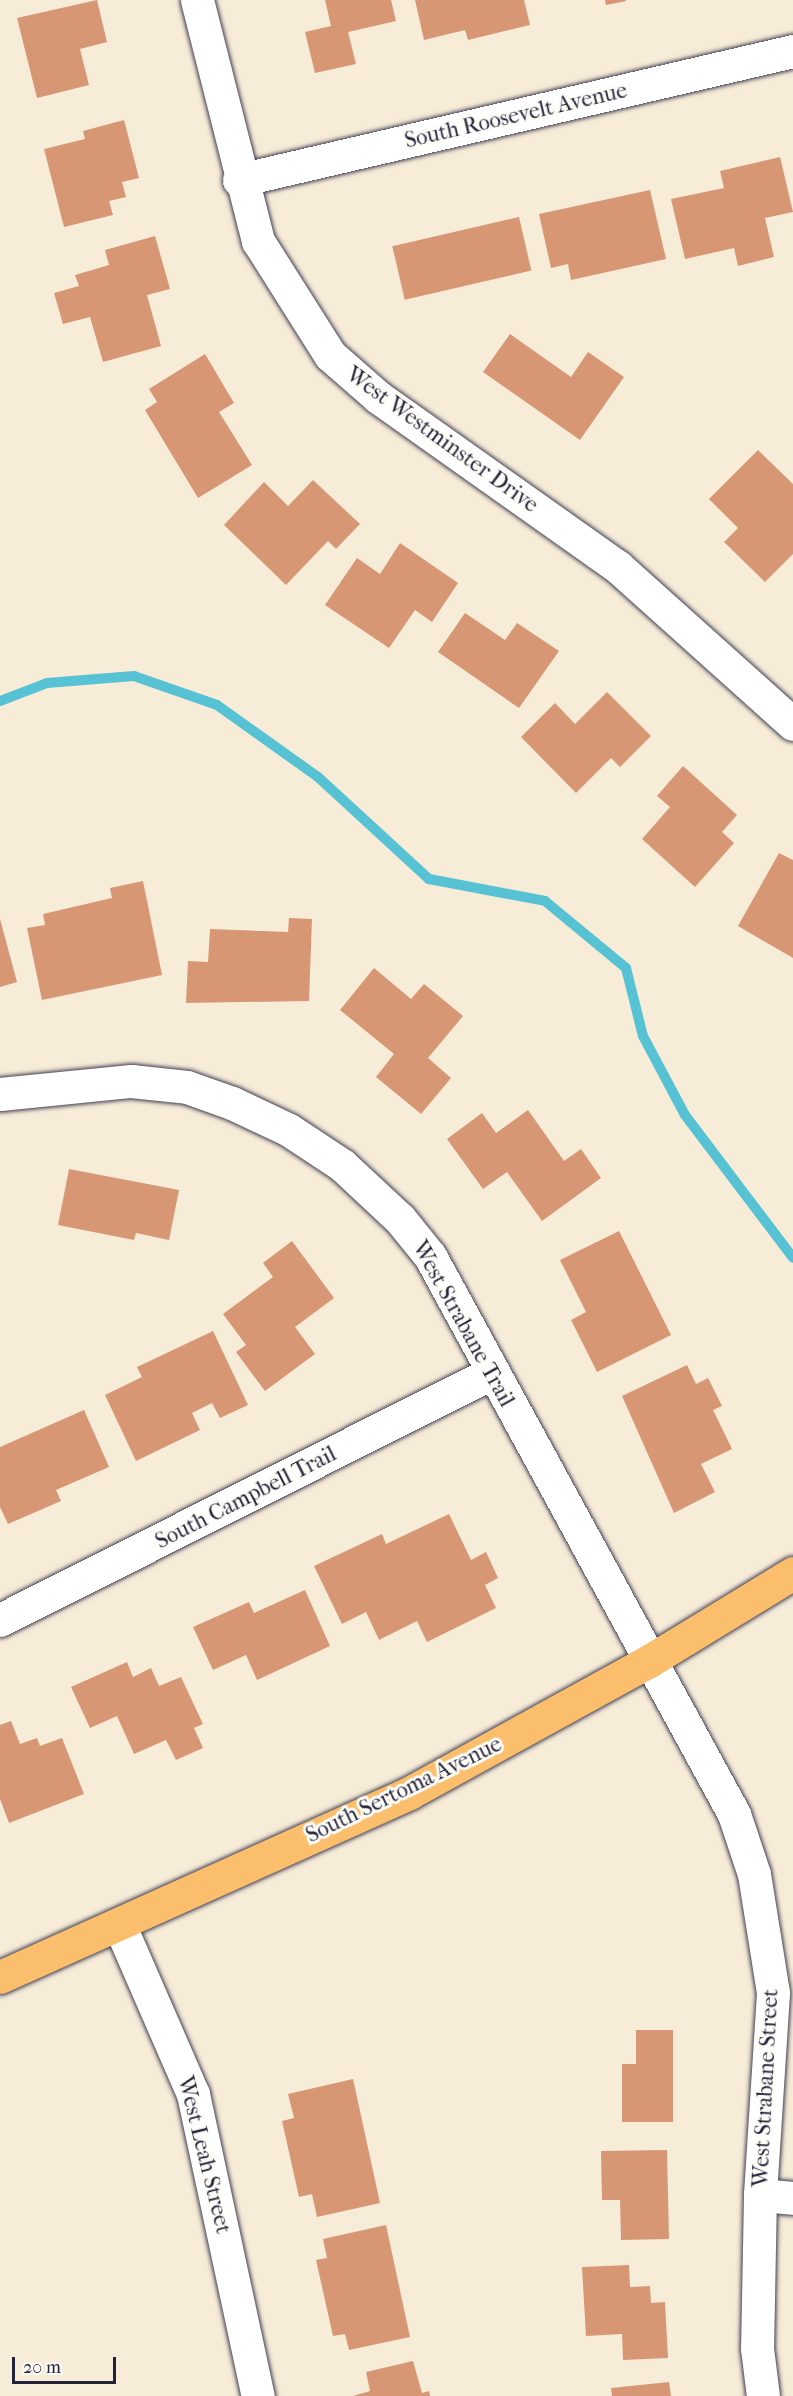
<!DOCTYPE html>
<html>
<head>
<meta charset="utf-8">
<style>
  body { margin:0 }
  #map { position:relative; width:793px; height:2396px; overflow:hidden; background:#f7ecd8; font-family:"IM FELL French Canon",serif }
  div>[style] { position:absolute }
  .stream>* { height:10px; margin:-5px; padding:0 5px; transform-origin:5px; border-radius:5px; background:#57c2d3 }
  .building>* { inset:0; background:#d79774; transform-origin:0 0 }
  .roads { filter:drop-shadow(0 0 2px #424053) drop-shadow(0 0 2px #424053) }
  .minor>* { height:33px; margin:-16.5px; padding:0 16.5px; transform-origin:16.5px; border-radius:16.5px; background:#fff }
  .major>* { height:33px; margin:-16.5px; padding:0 16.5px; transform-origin:16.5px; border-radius:16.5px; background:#fabe6d }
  span { translate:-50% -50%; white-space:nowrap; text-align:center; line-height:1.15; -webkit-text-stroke:6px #fdfcf7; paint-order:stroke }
  .street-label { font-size:22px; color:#22223b }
  .scale { position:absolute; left:12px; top:2357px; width:104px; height:27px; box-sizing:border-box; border:3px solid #22223b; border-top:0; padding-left:8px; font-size:18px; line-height:21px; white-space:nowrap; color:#22223b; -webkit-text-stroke:4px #fdfcf7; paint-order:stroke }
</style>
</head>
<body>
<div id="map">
  <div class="stream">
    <div style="left:0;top:701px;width:50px;rotate:-21deg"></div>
    <div style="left:47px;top:683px;width:87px;rotate:-4.6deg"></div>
    <div style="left:134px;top:676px;width:88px;rotate:19.3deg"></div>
    <div style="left:217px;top:705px;width:124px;rotate:35.5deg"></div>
    <div style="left:318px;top:777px;width:151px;rotate:42.6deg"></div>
    <div style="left:429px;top:879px;width:118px;rotate:10.7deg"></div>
    <div style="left:545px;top:901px;width:105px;rotate:39.6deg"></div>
    <div style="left:626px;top:968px;width:70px;rotate:76deg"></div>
    <div style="left:643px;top:1036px;width:89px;rotate:62deg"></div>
    <div style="left:685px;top:1115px;width:179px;rotate:52.9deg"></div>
  </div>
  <div class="building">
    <div style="clip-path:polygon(97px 0,107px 42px,80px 49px,89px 85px,37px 98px,17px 18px)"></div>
    <div style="clip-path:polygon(325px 0,391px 0,396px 21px,348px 32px,356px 64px,315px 73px,305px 32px,331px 26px)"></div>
    <div style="clip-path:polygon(415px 0,524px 0,530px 25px,468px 40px,465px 30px,424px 40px)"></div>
    <div style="clip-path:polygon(605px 0,626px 0,626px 1px,606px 5px)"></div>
    <div style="clip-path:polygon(124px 120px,139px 178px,122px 182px,126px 197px,109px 201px,113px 215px,64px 227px,44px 149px,85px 139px,83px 131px)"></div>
    <div style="clip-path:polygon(780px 157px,793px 212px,765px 218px,774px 257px,738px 266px,734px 248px,685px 259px,671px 199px,724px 188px,720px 171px)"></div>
    <div style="clip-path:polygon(650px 190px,666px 259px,571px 280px,568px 264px,551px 268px,539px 214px)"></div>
    <div style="left:519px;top:217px;width:55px;height:130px;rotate:77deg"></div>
    <div style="clip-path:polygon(155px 236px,170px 289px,147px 295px,161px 346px,103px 362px,90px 317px,63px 324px,54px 293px,79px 286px,75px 275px,109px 265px,105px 250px)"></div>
    <div style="clip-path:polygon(510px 334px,571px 377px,588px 352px,624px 377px,580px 440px,483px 372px)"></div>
    <div style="clip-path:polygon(205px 354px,234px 403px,219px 412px,252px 465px,198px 498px,145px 410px,157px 402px,149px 389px)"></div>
    <div style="clip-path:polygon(758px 450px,793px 484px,793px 554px,765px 582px,724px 542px,738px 528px,709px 499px)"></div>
    <div style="clip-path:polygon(313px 480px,360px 524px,336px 549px,328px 541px,286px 585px,224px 525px,264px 482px,288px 506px)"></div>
    <div style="clip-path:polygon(400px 543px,458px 583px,432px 622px,415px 610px,389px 648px,325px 605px,357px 558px,380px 574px)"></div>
    <div style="clip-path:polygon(465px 613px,505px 640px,517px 623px,559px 651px,519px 708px,438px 652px)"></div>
    <div style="clip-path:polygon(607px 692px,651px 736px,620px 767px,611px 758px,576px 793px,521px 737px,555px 703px,575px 724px)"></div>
    <div style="clip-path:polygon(683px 766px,737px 815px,722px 832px,734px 843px,695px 887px,642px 839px,670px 807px,657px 796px)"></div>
    <div style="clip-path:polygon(779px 853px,793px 860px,793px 958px,738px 926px)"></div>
    <div style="clip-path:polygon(143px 881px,162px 975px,42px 1000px,27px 928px,45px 925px,43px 914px,112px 898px,110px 888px)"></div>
    <div style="clip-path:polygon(289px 918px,312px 919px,309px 1001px,186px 1003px,188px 961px,208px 962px,210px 929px,288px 932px)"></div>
    <div style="clip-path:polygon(0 919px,17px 982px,0 987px)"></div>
    <div style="clip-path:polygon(374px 968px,411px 999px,424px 984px,463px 1016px,428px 1058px,451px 1078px,421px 1114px,376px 1077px,394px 1054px,340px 1010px)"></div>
    <div style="clip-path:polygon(528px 1110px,564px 1161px,581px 1149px,601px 1178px,542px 1221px,507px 1172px,483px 1189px,447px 1139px,482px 1113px,496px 1133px)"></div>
    <div style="clip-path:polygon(69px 1169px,179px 1190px,169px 1240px,136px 1233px,134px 1240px,58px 1225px)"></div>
    <div style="clip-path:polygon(619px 1231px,671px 1335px,597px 1372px,571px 1320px,586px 1312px,560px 1260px)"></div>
    <div style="clip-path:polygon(292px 1241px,334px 1298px,295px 1327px,315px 1354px,265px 1391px,236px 1352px,246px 1345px,223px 1314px,273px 1277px,263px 1263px)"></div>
    <div style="clip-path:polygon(213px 1331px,248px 1405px,220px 1418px,212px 1403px,192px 1413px,200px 1430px,136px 1461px,105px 1395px,142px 1377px,137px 1367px)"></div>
    <div style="clip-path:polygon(687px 1365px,696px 1384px,708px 1378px,722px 1406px,713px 1410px,732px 1449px,701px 1464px,715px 1492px,674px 1513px,622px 1396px)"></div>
    <div style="clip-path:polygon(84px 1410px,109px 1467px,56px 1490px,61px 1501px,8px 1524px,0 1507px,0 1447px)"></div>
    <div style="clip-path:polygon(449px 1514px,471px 1560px,486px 1552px,498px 1578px,485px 1585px,496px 1608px,427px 1642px,417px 1621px,379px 1640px,366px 1612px,342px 1624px,314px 1566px,382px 1534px,386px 1544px)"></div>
    <div style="clip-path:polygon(305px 1590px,330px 1646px,257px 1680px,246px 1655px,213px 1670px,193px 1627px,249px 1602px,254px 1613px)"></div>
    <div style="clip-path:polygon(127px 1662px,133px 1677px,151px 1668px,159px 1686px,181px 1677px,203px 1724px,194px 1728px,203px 1748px,176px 1760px,166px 1740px,134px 1754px,117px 1716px,90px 1728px,71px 1687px)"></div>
    <div style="clip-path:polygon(11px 1721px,20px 1744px,37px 1738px,40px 1746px,62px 1738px,84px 1794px,9px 1823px,0 1799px,0 1725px)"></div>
    <div style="clip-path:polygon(636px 2030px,673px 2030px,673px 2122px,622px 2122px,622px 2064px,636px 2064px)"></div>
    <div style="clip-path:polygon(353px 2079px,380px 2203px,317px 2217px,312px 2194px,299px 2197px,282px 2121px,294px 2118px,288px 2094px)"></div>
    <div style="clip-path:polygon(667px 2150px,669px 2239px,621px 2240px,620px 2200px,602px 2200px,601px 2151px)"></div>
    <div style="clip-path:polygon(386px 2225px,410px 2337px,349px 2350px,345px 2334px,333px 2336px,316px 2260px,327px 2258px,323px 2239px)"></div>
    <div style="clip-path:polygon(629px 2265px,630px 2287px,650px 2286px,651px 2303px,665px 2302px,668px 2358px,623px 2360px,622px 2334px,586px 2336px,582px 2267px)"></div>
    <div style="clip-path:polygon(413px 2361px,422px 2393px,429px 2391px,430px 2396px,353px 2396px,370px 2391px,366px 2372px)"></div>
    <div style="clip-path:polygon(669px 2382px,671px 2396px,612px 2396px,611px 2388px)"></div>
  </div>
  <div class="roads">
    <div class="minor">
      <div style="left:197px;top:0;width:249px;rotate:75.8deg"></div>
      <div style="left:258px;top:241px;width:135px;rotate:57.7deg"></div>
      <div style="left:330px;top:355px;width:64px;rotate:41.2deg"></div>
      <div style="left:378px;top:397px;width:294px;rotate:35.3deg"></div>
      <div style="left:618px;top:567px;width:235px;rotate:41.9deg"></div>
      <div style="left:239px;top:180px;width:569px;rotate:-13.11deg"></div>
      <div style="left:0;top:1094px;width:132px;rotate:-5.7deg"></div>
      <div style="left:131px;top:1081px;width:56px;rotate:6.1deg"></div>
      <div style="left:187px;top:1087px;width:48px;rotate:19.6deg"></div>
      <div style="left:232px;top:1103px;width:63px;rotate:25.3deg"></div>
      <div style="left:289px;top:1130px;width:64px;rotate:33.4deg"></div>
      <div style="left:342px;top:1165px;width:79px;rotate:43deg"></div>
      <div style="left:400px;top:1219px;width:48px;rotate:51deg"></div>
      <div style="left:430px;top:1256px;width:635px;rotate:61.42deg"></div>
      <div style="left:734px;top:1814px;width:63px;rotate:71.6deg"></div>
      <div style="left:754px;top:1874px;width:121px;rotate:80.9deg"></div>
      <div style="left:773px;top:1993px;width:202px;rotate:93.7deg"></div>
      <div style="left:760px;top:2195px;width:153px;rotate:91.1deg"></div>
      <div style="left:757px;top:2348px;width:48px;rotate:82.9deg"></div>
      <div style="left:0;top:1620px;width:550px;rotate:-26.7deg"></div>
      <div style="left:119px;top:1924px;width:185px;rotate:66.5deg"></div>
      <div style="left:193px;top:2094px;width:309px;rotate:77.9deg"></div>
      <div style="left:760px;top:2195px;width:33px;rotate:5deg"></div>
    </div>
    <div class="major">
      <div style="left:0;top:1977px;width:448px;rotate:-24.2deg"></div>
      <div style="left:409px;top:1793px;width:274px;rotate:-28.8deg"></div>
      <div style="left:649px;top:1661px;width:169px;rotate:-31.4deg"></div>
    </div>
  </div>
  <div class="street-label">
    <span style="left:516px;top:116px;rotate:-13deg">South Roosevelt Avenue</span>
    <span style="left:442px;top:440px;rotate:36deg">West Westminster Drive</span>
    <span style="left:463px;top:1324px;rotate:61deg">West Strabane Trail</span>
    <span style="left:246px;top:1498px;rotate:-27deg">South Campbell Trail</span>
    <span style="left:404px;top:1790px;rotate:-26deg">South Sertoma Avenue</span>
    <span style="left:766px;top:2088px;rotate:-87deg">West Strabane Street</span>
    <span style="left:204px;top:2155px;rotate:76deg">West Leah Street</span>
  </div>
  <div class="scale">20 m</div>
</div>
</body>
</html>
